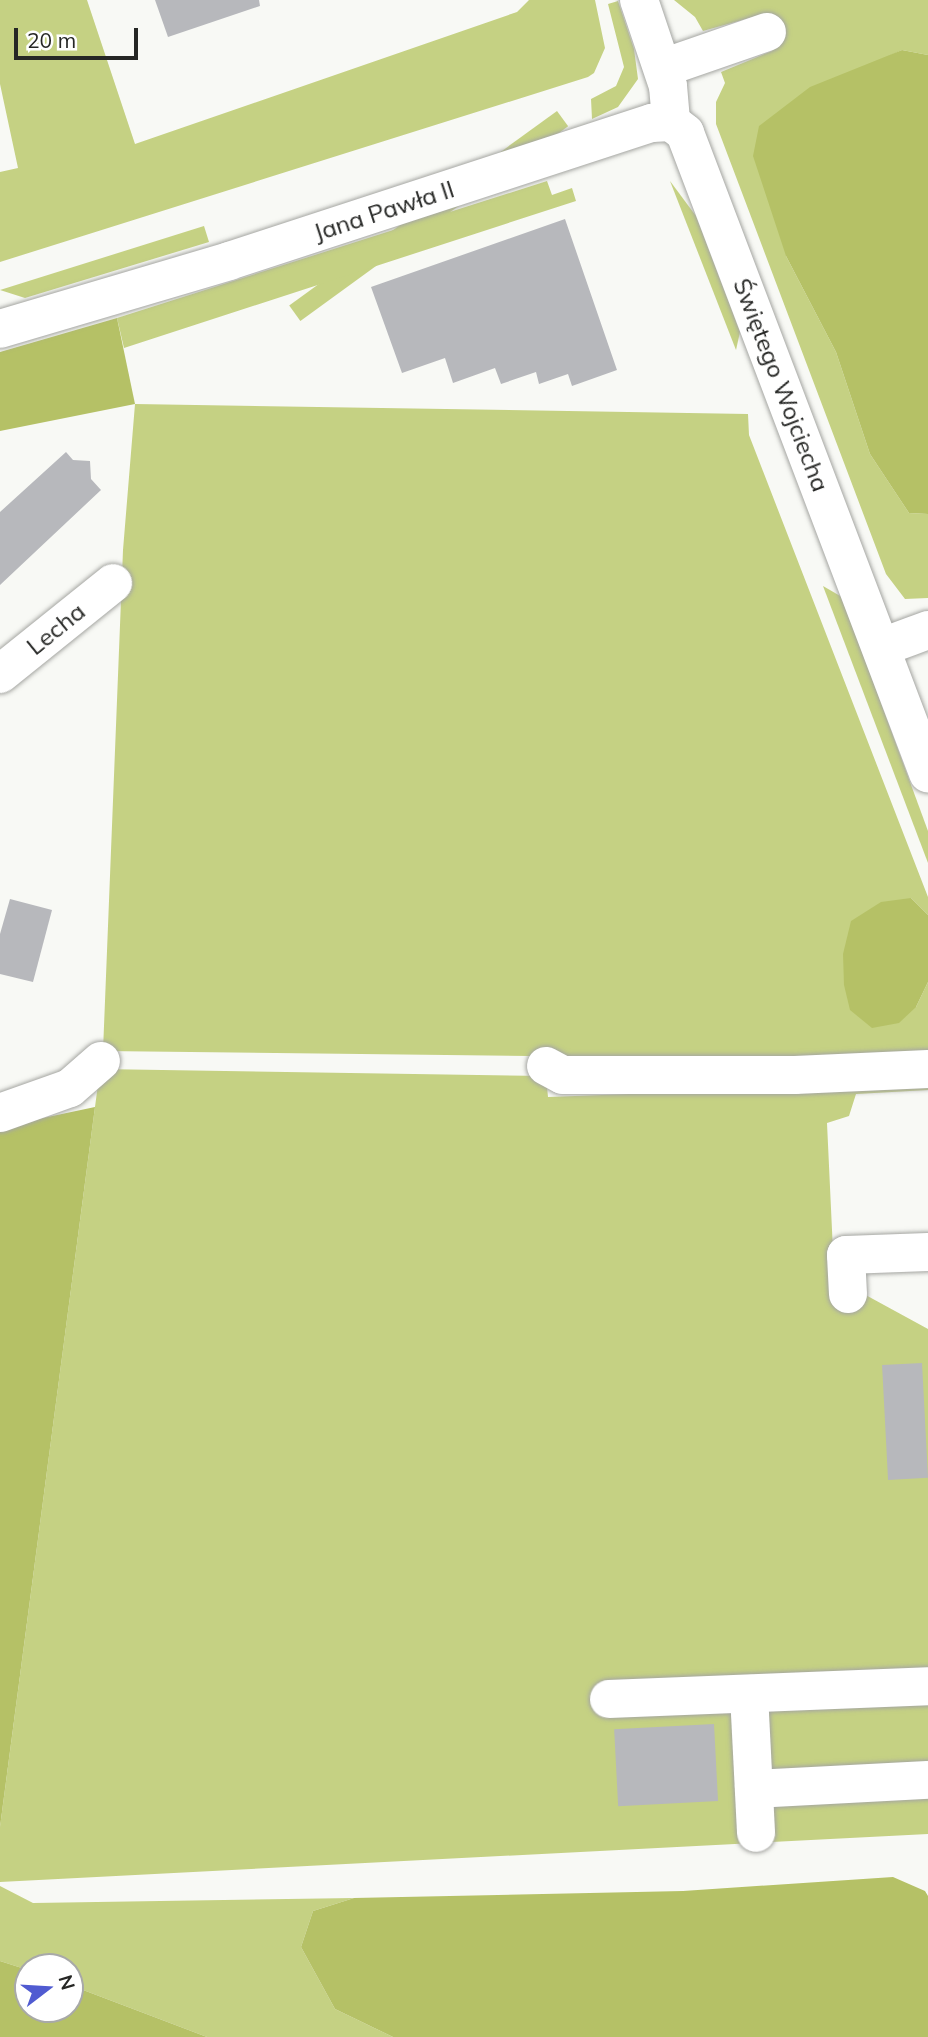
<!DOCTYPE html>
<html>
<head>
<meta charset="utf-8">
<style>
  body { margin:0 }
  #map { position:relative; width:928px; height:2037px; overflow:hidden; background:#f8f9f5; font-family:Mulish,sans-serif }
  div>[style] { position:absolute }
  .green>* { inset:0; background:#c5d183; transform-origin:0 0 }
  .forest>* { inset:0; background:#b5c166 }
  .building>* { inset:0; background:#b7b8bc; transform-origin:0 0 }
  .roads { filter:drop-shadow(0 0 2px #a5a6a2) drop-shadow(0 0 2px #a5a6a2) }
  .minor>* { height:38px; margin:-19px; padding:0 19px; transform-origin:19px; border-radius:19px; background:#fff }
  span { translate:-50% -50%; white-space:nowrap; text-align:center; line-height:1.15; -webkit-text-stroke:7px #fff; paint-order:stroke }
  .street-label { font-size:24px; color:#262725 }
  .north { position:absolute; left:14px; top:1953px; width:70px; height:70px; box-sizing:border-box; background:#fff; border:2px solid #a8a9a8; border-radius:50%; rotate:73deg; font-size:19px; font-weight:700; line-height:28px; text-align:center; color:#262725 }
  .north::after { content:''; display:block; margin:auto; width:24px; height:32px; background:#505bd1; clip-path:polygon(50% 0,100% 100%,50% 72%,0 100%) }
  .scale { position:absolute; left:14px; top:28px; width:124px; height:32px; box-sizing:border-box; border:4px solid #262725; border-top:0; padding-left:9px; font-size:21px; line-height:24px; white-space:nowrap; color:#262725; -webkit-text-stroke:5px #fff; paint-order:stroke }
</style>
</head>
<body>
<div id="map">
  <div class="green">
    <div style="clip-path:polygon(0 0,87px 0,135px 144px,517px 12px,529px 0,595px 0,605px 48px,594px 73px,588px 77px,0 262px,0 172px,18px 168px,0 84px)"></div>
    <div style="clip-path:polygon(674px 0,928px 0,928px 55px,902px 50px,874px 63px,786px 256px,836px 352px,870px 454px,909px 513px,928px 514px,928px 598px,905px 599px,886px 574px,716px 124px,716px 102px,725px 83px,721px 72px,772px 51px,760px 15px,703px 31px,695px 17px)"></div>
    <div style="clip-path:polygon(618px 1px,634px 49px,638px 79px,618px 107px,592px 119px,591px 99px,616px 86px,624px 67px,608px 4px)"></div>
    <div style="left:557px;top:111px;width:19px;height:331px;rotate:54deg"></div>
    <div style="clip-path:polygon(547px 181px,552px 195px,572px 188px,576px 201px,124px 348px,117px 318px)"></div>
    <div style="clip-path:polygon(670px 181px,696px 216px,740px 332px,736px 350px)"></div>
    <div style="clip-path:polygon(204px 226px,209px 242px,25px 298px,0 290px)"></div>
    <div style="clip-path:polygon(135px 404px,748px 414px,749px 435px,928px 897px,928px 915px,911px 898px,916px 1007px,928px 982px,928px 1052px,789px 1059px,103px 1051px,123px 550px)"></div>
    <div style="clip-path:polygon(823px 586px,842px 597px,928px 831px,928px 863px)"></div>
    <div style="clip-path:polygon(100px 1069px,546px 1076px,548px 1097px,928px 1083px,928px 1090px,856px 1094px,849px 1116px,827px 1123px,835px 1294px,862px 1293px,928px 1329px,928px 1834px,0 1882px,0 1827px)"></div>
    <div style="clip-path:polygon(0 1886px,33px 1903px,354px 1898px,313px 1911px,301px 1947px,335px 2009px,393px 2037px,207px 2037px,70px 1985px,70px 1967px,28px 1970px,0 1961px)"></div>
  </div>
  <div class="forest">
    <div style="clip-path:polygon(902px 50px,928px 55px,928px 514px,909px 513px,870px 454px,836px 352px,786px 256px,753px 156px,759px 126px,810px 87px)"></div>
    <div style="clip-path:polygon(117px 318px,135px 404px,0 431px,0 352px)"></div>
    <div style="clip-path:polygon(911px 898px,928px 915px,928px 982px,916px 1007px,899px 1023px,872px 1028px,850px 1010px,844px 985px,843px 954px,851px 921px,881px 902px)"></div>
    <div style="clip-path:polygon(95px 1107px,0 1827px,0 1127px)"></div>
    <div style="clip-path:polygon(893px 1877px,925px 1891px,928px 1896px,928px 2037px,393px 2037px,335px 2009px,301px 1947px,313px 1911px,354px 1898px,683px 1891px)"></div>
    <div style="clip-path:polygon(0 1961px,28px 1970px,28px 2009px,70px 2009px,70px 1985px,207px 2037px,0 2037px)"></div>
  </div>
  <div class="building">
    <div style="clip-path:polygon(155px 0,259px 0,260px 6px,168px 37px)"></div>
    <div style="clip-path:polygon(565px 219px,617px 370px,572px 386px,568px 374px,539px 384px,536px 372px,501px 384px,495px 368px,453px 383px,445px 358px,402px 373px,371px 287px)"></div>
    <div style="clip-path:polygon(66px 452px,73px 460px,90px 461px,91px 479px,101px 490px,0 585px,0 512px)"></div>
    <div style="clip-path:polygon(10px 899px,52px 910px,33px 982px,0 974px,0 934px)"></div>
    <div style="left:922px;top:1363px;width:115px;height:40px;rotate:87deg"></div>
    <div style="left:714px;top:1724px;width:77px;height:100px;rotate:87deg"></div>
  </div>
  <div class="roads">
    <div class="minor">
      <div style="left:639px;top:0;width:91px;rotate:71.4deg"></div>
      <div style="left:668px;top:86px;width:36px;rotate:85deg"></div>
      <div style="left:671px;top:122px;width:18px;rotate:38deg"></div>
      <div style="left:685px;top:133px;width:685px;rotate:69.21deg"></div>
      <div style="left:663px;top:68px;width:110px;rotate:-19.1deg"></div>
      <div style="left:0;top:329px;width:239px;rotate:-16.5deg"></div>
      <div style="left:229px;top:261px;width:445px;rotate:-18.1deg"></div>
      <div style="left:652px;top:123px;width:19px;rotate:-3deg"></div>
      <div style="left:882px;top:647px;width:49px;rotate:-20.3deg"></div>
      <div style="left:0;top:674px;width:145px;rotate:-38.8deg"></div>
      <div style="left:546px;top:1066px;width:19px;rotate:28deg"></div>
      <div style="left:563px;top:1075px;width:232px"></div>
      <div style="left:795px;top:1075px;width:133px;rotate:-2.6deg"></div>
      <div style="left:0;top:1113px;width:74px;rotate:-19.7deg"></div>
      <div style="left:70px;top:1088px;width:41px;rotate:-41.1deg"></div>
      <div style="left:848px;top:1294px;width:39px;rotate:-93deg"></div>
      <div style="left:846px;top:1255px;width:82px;rotate:-2.1deg"></div>
      <div style="left:749px;top:1694px;width:139px;rotate:87.1deg"></div>
      <div style="left:609px;top:1699px;width:319px;rotate:-2.3deg"></div>
      <div style="left:754px;top:1789px;width:174px;rotate:-3deg"></div>
    </div>
  </div>
  <div class="street-label">
    <span style="left:384px;top:211px;rotate:-18deg">Jana Pawła II</span>
    <span style="left:781px;top:385px;rotate:69deg">Świętego Wojciecha</span>
    <span style="left:56px;top:629px;rotate:-39deg">Lecha</span>
  </div>
  <div class="north">N</div>
  <div class="scale">20 m</div>
</div>
</body>
</html>
